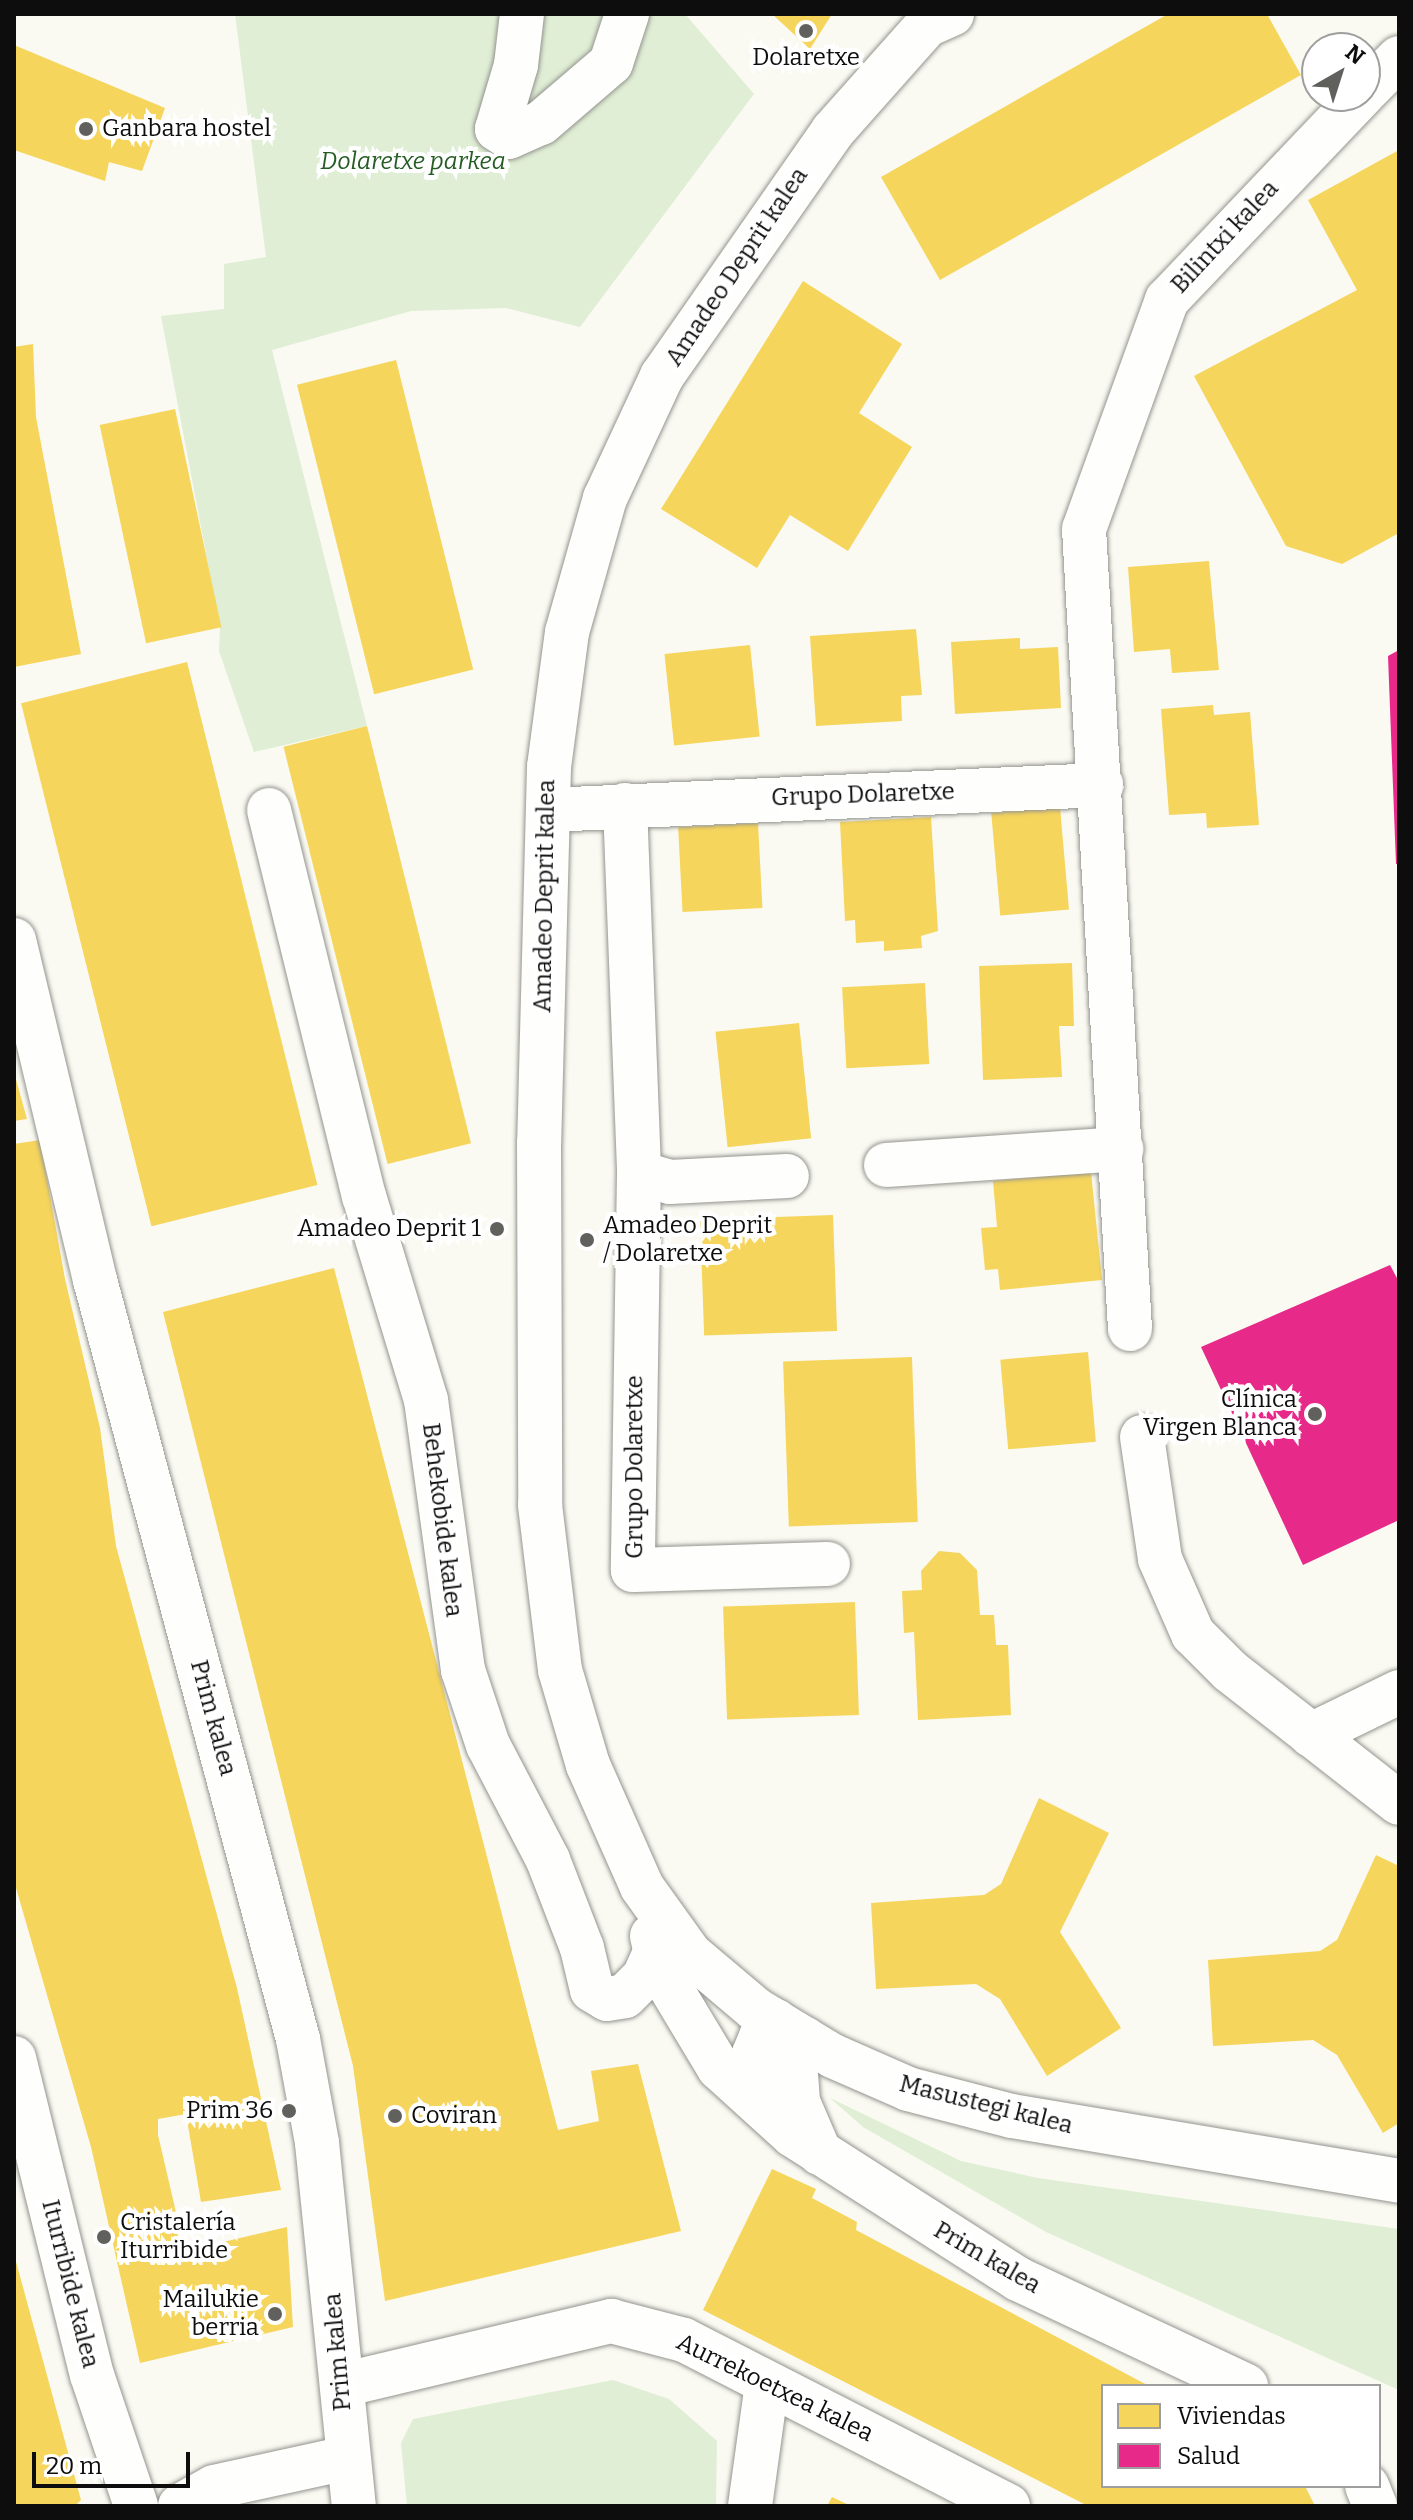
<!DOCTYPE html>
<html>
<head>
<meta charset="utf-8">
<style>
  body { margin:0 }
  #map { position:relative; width:1413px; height:2520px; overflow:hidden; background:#fafaf2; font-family:Bitter,serif }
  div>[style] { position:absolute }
  .green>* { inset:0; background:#dfeed4 }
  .homes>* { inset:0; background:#f6d55c; transform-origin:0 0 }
  .health>* { inset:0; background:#e7298a }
  .roads { filter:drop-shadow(0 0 2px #949490) drop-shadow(0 0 2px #949490) }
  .minor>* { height:44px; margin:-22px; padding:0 22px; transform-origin:22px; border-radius:22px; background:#fefefd }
  .dots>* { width:22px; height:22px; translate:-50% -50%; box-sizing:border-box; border:4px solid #fff; border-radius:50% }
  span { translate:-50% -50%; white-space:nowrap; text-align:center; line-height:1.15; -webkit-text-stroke:8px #fff; paint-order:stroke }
  .poi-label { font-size:24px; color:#0d0d0d }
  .left { translate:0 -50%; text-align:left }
  .right { translate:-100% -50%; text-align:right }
  .park-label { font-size:24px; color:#255d25; font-style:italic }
  .street-label { font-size:24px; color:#0d0d0d }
  .frame { position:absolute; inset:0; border:16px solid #0d0d0d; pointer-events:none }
  .legend { position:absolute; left:1101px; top:2384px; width:280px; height:104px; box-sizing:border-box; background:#fff; border:2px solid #9e9e9e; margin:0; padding:10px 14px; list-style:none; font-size:24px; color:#0d0d0d }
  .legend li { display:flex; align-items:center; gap:16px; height:40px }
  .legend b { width:40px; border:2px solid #9e9e9e }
  .north { position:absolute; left:1301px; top:32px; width:80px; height:80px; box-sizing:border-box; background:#fff; border:2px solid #9e9e9e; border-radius:50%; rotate:39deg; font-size:22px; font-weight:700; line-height:32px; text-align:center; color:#0d0d0d }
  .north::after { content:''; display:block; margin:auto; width:28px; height:36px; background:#60605d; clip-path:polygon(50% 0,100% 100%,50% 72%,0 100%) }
  .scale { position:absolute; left:32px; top:2452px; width:158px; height:36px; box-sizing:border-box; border:4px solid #0d0d0d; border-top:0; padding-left:10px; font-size:24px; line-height:28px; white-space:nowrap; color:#0d0d0d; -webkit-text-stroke:6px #fff; paint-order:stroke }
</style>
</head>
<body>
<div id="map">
  <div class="green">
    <div style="clip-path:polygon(235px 14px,685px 14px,754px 94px,580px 327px,506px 308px,411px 311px,272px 350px,367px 726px,254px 752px,219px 651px,220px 627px,161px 316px,224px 309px,224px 264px,266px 257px)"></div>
    <div style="clip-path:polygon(830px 2098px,961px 2161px,1038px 2178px,1399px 2229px,1399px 2390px,1046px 2232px,863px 2127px)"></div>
    <div style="clip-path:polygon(613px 2380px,669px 2399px,717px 2441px,716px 2506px,407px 2506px,401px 2443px,413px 2419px)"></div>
  </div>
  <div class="homes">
    <div style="clip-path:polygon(772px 14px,832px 14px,810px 49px)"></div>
    <div style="clip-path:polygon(1168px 14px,1267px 14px,1301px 75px,940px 280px,881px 177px)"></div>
    <div style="clip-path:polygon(14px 45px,165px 108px,142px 171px,109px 162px,105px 181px,14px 150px)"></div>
    <div style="clip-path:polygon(1399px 150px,1399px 533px,1342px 564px,1286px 546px,1194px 376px,1357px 290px,1308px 200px)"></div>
    <div style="clip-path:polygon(803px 281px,902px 344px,859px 413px,912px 447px,848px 551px,790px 515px,757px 568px,661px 509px)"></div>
    <div style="clip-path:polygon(33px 344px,36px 417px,81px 654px,14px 667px,14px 347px)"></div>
    <div style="left:396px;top:360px;width:319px;height:102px;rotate:76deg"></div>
    <div style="left:175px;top:409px;width:223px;height:77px;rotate:78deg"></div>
    <div style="clip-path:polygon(1209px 561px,1219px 670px,1172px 673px,1170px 649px,1134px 652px,1128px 567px)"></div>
    <div style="clip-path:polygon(916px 629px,922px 695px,901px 696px,902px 721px,816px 726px,810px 636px)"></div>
    <div style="clip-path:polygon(1020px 638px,1020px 649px,1058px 647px,1061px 708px,955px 714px,951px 642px)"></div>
    <div style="left:750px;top:645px;width:92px;height:86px;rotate:84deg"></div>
    <div style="left:187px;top:662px;width:539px;height:171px;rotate:76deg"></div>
    <div style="clip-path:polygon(1213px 705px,1214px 715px,1250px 712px,1259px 825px,1207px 828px,1206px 813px,1169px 815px,1161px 709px)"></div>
    <div style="left:367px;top:726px;width:430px;height:86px;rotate:76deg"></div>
    <div style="left:1060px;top:807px;width:103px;height:69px;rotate:85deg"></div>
    <div style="clip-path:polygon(931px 817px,938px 931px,921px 936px,922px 948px,884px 951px,884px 941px,856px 943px,855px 920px,845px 921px,840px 822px)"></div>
    <div style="left:758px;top:823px;width:85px;height:80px;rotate:87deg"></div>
    <div style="clip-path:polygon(1072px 963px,1074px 1026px,1059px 1026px,1062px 1077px,983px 1080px,979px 966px)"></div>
    <div style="left:925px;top:983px;width:81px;height:83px;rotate:87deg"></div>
    <div style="left:799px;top:1023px;width:116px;height:84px;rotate:84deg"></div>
    <div style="clip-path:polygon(14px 1072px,27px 1119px,14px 1121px)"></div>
    <div style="clip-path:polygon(40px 1140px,65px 1279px,100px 1428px,116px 1546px,237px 1988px,281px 2190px,201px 2202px,186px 2114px,158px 2119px,158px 2135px,185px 2251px,287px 2227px,293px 2327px,140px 2363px,91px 2147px,14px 1881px,14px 1144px)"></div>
    <div style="clip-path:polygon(1091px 1172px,1102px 1280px,1000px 1290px,998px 1269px,985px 1270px,981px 1228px,997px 1227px,993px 1181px)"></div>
    <div style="left:833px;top:1215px;width:116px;height:133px;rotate:88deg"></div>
    <div style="clip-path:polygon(334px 1268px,558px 2130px,599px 2121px,591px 2071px,638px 2064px,681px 2231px,385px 2301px,353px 2066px,163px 1312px)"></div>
    <div style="left:1088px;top:1352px;width:90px;height:88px;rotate:85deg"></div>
    <div style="left:912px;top:1357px;width:165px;height:129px;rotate:88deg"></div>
    <div style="clip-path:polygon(939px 1551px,960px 1553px,977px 1570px,980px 1615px,994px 1615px,996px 1645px,1008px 1645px,1011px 1715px,918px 1720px,914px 1632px,904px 1633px,902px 1591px,922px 1590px,921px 1571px)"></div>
    <div style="left:855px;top:1602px;width:113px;height:132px;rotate:88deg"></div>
    <div style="clip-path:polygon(1039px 1798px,1109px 1833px,1060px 1932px,1121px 2028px,1047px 2076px,1000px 1999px,976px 1984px,876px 1989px,871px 1903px,984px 1895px,1001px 1884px)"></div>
    <div style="clip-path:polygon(1376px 1855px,1399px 1866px,1399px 2123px,1383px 2133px,1337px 2055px,1313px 2040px,1213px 2046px,1208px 1960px,1320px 1951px,1337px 1940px)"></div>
    <div style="clip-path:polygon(772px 2169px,816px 2189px,812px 2198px,857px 2222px,856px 2230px,1149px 2386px,1103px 2386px,1103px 2486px,1305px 2486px,1315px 2506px,1088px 2506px,703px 2310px)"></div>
    <div style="clip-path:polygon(15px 2258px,81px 2500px,75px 2506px,14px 2506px)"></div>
    <div style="clip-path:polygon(832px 2497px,851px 2506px,827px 2506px)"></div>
  </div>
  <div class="health">
    <div style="clip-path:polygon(1399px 650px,1399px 864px,1396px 864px,1388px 656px)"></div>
    <div style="clip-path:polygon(1390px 1265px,1399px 1282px,1399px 1520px,1303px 1565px,1201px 1347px)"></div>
  </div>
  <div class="roads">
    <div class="minor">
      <div style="left:522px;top:14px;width:51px;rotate:96.7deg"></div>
      <div style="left:516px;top:65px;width:67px;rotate:106.5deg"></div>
      <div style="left:497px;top:129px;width:14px;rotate:34deg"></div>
      <div style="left:509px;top:137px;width:35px;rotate:-24deg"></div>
      <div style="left:541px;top:123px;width:92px;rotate:-40.6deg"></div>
      <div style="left:611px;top:63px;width:52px;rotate:-71.9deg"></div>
      <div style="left:952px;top:14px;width:27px;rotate:156deg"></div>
      <div style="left:927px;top:25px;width:142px;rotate:131.6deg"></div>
      <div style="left:833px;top:131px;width:299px;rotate:124.9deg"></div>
      <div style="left:662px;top:376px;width:135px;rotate:115deg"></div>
      <div style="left:605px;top:498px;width:139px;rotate:105.8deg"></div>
      <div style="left:567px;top:632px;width:136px;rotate:97.6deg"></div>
      <div style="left:549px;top:767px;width:376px;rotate:91.5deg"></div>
      <div style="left:539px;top:1143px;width:362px;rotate:89.8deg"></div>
      <div style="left:540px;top:1505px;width:166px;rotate:83.1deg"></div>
      <div style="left:560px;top:1670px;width:99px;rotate:73.6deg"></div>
      <div style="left:588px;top:1765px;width:133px;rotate:66.1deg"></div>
      <div style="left:642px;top:1887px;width:82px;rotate:54.4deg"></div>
      <div style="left:690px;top:1954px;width:85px;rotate:40.2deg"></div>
      <div style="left:755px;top:2009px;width:91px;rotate:31.1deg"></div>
      <div style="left:833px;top:2056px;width:82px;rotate:23.7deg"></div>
      <div style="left:908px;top:2089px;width:107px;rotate:14.6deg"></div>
      <div style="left:1012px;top:2116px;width:392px;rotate:9.5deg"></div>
      <div style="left:1365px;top:92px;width:48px;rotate:-45deg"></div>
      <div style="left:625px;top:805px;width:368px;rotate:87.8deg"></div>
      <div style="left:639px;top:1173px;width:397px;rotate:90.9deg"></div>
      <div style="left:633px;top:1570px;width:195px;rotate:-1.8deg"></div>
      <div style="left:269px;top:810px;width:398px;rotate:76.2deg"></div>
      <div style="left:364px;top:1196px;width:213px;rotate:73.1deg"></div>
      <div style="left:426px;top:1400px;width:273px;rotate:82.2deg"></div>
      <div style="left:463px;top:1670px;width:79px;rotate:71.6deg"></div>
      <div style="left:488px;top:1745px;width:130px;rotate:62.4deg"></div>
      <div style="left:548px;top:1860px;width:94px;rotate:68.9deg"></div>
      <div style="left:582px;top:1948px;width:43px;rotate:76.6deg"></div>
      <div style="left:592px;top:1990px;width:17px;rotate:31deg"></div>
      <div style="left:607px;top:1999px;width:18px;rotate:-9deg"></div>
      <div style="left:625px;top:1996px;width:27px;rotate:-45deg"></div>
      <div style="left:644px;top:1977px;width:27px;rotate:-66deg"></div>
      <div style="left:548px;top:810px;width:554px;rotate:-2.59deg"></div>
      <div style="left:14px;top:940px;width:350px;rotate:76.6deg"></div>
      <div style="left:95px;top:1280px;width:786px;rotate:75.03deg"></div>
      <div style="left:298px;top:2039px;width:106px;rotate:79.6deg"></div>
      <div style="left:317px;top:2143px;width:365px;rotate:84.2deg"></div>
      <div style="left:886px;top:1165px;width:236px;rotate:-3.9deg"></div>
      <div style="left:639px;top:1173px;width:32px;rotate:16deg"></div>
      <div style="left:670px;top:1182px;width:117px;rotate:-2.9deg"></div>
      <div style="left:1130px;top:1329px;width:801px;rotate:-93.29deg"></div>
      <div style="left:1084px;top:529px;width:244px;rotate:-70.1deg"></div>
      <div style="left:1167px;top:300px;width:282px;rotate:-46.4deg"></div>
      <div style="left:1142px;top:1437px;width:123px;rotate:81.6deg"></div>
      <div style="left:1160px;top:1559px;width:82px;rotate:66.3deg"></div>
      <div style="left:1193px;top:1634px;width:52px;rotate:45deg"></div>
      <div style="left:1230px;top:1671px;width:214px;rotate:38deg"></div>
      <div style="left:1311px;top:1735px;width:98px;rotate:-26deg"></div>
      <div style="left:652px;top:1936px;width:35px;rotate:77deg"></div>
      <div style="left:660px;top:1970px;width:114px;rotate:59deg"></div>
      <div style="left:719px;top:2068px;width:100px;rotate:42.2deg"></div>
      <div style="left:793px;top:2135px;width:267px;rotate:32.6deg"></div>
      <div style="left:1018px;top:2279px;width:252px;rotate:25.1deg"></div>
      <div style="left:805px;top:2039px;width:23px;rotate:115deg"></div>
      <div style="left:795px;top:2060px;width:42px;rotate:85.9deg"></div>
      <div style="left:798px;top:2102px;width:56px;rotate:66.7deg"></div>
      <div style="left:14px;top:2058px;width:326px;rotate:76.2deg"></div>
      <div style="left:92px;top:2375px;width:138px;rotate:71.4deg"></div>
      <div style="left:763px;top:2107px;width:54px;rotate:-99.6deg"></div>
      <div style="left:754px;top:2054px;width:22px;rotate:-68deg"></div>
      <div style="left:762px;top:2034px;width:19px;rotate:-43deg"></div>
      <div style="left:342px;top:2385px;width:277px;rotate:-13.4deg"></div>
      <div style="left:611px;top:2321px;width:75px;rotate:14.6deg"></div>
      <div style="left:684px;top:2340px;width:364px;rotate:27.1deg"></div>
      <div style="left:1367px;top:2486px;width:22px;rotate:68deg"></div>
      <div style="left:180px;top:2506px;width:39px;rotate:-29deg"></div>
      <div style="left:214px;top:2487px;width:136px;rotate:-12.3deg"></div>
      <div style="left:750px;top:2506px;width:124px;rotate:-82.1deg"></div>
    </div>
  </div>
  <div class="dots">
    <div style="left:806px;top:31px;background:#60605d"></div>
    <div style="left:86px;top:129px;background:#60605d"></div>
    <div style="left:497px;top:1229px;background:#60605d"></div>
    <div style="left:587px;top:1240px;background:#60605d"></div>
    <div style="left:1315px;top:1414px;background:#60605d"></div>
    <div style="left:289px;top:2111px;background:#60605d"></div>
    <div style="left:395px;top:2116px;background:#60605d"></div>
    <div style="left:104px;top:2237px;background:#60605d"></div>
    <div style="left:275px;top:2314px;background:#60605d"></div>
  </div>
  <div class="poi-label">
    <span style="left:806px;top:58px">Dolaretxe</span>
    <span class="left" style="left:102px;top:129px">Ganbara hostel</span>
    <span class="left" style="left:603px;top:1240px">Amadeo Deprit<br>/ Dolaretxe</span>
    <span class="right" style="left:481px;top:1229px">Amadeo Deprit 1</span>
    <span class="right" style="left:1297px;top:1414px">Clínica<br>Virgen Blanca</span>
    <span class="right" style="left:273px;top:2111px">Prim 36</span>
    <span class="left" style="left:411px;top:2116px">Coviran</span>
    <span class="left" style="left:120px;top:2237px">Cristalería<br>Iturribide</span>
    <span class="right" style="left:259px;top:2314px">Mailukie<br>berria</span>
  </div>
  <div class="park-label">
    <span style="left:413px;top:162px">Dolaretxe parkea</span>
  </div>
  <div class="street-label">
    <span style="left:1225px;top:237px;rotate:-47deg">Bilintxi kalea</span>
    <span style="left:737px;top:267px;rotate:-56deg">Amadeo Deprit kalea</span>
    <span style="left:863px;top:795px;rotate:-2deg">Grupo Dolaretxe</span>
    <span style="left:545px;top:896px;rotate:-89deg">Amadeo Deprit kalea</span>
    <span style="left:635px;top:1467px;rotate:-90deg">Grupo Dolaretxe</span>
    <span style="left:442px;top:1520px;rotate:83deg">Behekobide kalea</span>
    <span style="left:213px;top:1718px;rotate:75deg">Prim kalea</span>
    <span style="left:986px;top:2105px;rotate:14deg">Masustegi kalea</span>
    <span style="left:987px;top:2258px;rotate:30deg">Prim kalea</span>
    <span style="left:70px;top:2284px;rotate:76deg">Iturribide kalea</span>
    <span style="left:338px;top:2352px;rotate:-95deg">Prim kalea</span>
    <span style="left:775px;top:2388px;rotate:26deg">Aurrekoetxea kalea</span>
  </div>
  <div class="frame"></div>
  <ul class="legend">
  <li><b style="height:22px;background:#f6d55c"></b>Viviendas</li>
  <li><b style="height:22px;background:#e7298a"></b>Salud</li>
  </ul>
  <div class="north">N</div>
  <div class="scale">20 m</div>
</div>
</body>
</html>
